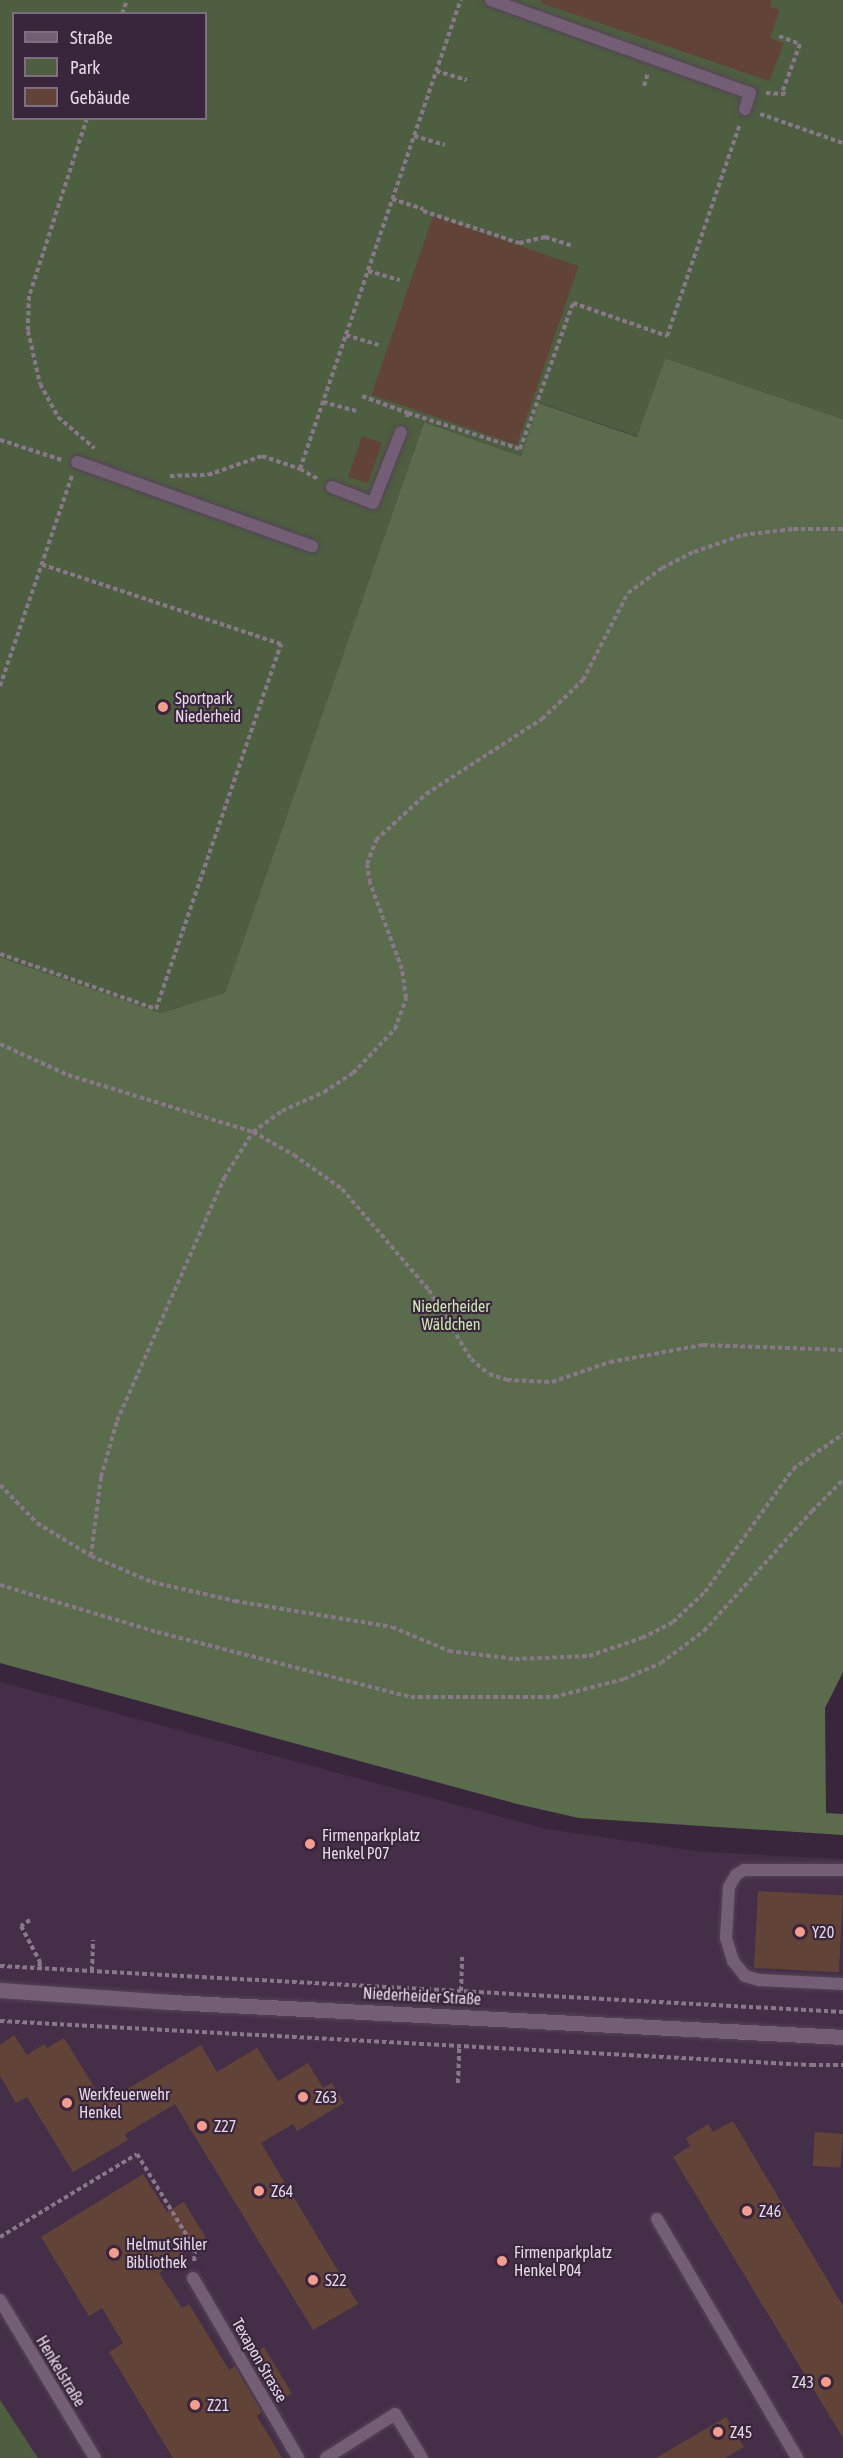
<!DOCTYPE html>
<html>
<head>
<meta charset="utf-8">
<style>
  body { margin:0 }
  #map { position:relative; width:843px; height:2458px; overflow:hidden; background:#39263c; font-family:"Asap Condensed",sans-serif }
  div>[style] { position:absolute }
  .built>* { inset:0; background:#452e48 }
  .green>* { inset:0; background:#4e5e40 }
  .forest>* { inset:0; background:#5a6c4b }
  .building>* { inset:0; background:#614437; transform-origin:0 0 }
  .path>* { height:4px; margin-top:-2px; transform-origin:0; background:repeating-linear-gradient(90deg,#88788a 0 4.5px,transparent 0 7.5px) }
  .roads { filter:drop-shadow(0 0 2px #534456) drop-shadow(0 0 2px #534456) }
  .lane>* { height:12px; margin:-6px; padding:0 6px; transform-origin:6px; border-radius:6px; background:#735e76 }
  .secondary>* { height:15px; margin:-7.5px; padding:0 7.5px; transform-origin:7.5px; border-radius:7.5px; background:#735e76 }
  .dots>* { width:16px; height:16px; translate:-50% -50%; box-sizing:border-box; border:3px solid #39263c; border-radius:50% }
  span { translate:-50% -50%; white-space:nowrap; text-align:center; line-height:1.15; -webkit-text-stroke:4.5px #39263c; paint-order:stroke }
  .poi-label { font-size:16px; color:#e6d9e7 }
  .left { translate:0 -50%; text-align:left }
  .right { translate:-100% -50%; text-align:right }
  .park-label { font-size:16px; color:#c9e7ae }
  .street-label { font-size:16px; color:#e6d9e7 }
  .legend { position:absolute; left:12px; top:12px; width:195px; height:108px; box-sizing:border-box; background:#39263c; border:2px solid #7e6e80; margin:0; padding:8px 10px; list-style:none; font-size:18px; color:#e6d9e7 }
  .legend li { display:flex; align-items:center; gap:12px; height:30px }
  .legend b { width:30px; border:2px solid #7e6e80 }
</style>
</head>
<body>
<div id="map">
  <div class="built">
    <div style="clip-path:polygon(0 1682px,546px 1829px,703px 1852px,843px 1859px,843px 2458px,0 2458px)"></div>
  </div>
  <div class="green">
    <div style="clip-path:polygon(evenodd,0 0,843px 0,843px 419px,665px 358px,638px 437px,540px 403px,521px 456px,424px 422px,225px 994px,161px 1013px,0 957px,0 0,14px 14px,206px 14px,206px 118px,14px 118px,14px 14px)"></div>
    <div style="clip-path:polygon(0 2400px,38px 2458px,0 2458px)"></div>
  </div>
  <div class="forest">
    <div style="clip-path:polygon(665px 358px,843px 419px,843px 1672px,825px 1708px,826px 1813px,843px 1814px,843px 1835px,579px 1818px,517px 1804px,0 1663px,0 957px,161px 1013px,225px 993px,424px 422px,521px 456px,539px 403px,637px 437px)"></div>
  </div>
  <div class="building">
    <div style="clip-path:polygon(541px 0,772px 0,770px 7px,780px 10px,770px 38px,784px 43px,769px 81px,541px 3px)"></div>
    <div style="left:433px;top:216px;width:154px;height:189px;rotate:19deg"></div>
    <div style="left:362px;top:436px;width:21px;height:43px;rotate:19deg"></div>
    <div style="left:758px;top:1891px;width:85px;height:77px;rotate:3deg"></div>
    <div style="clip-path:polygon(14px 2035px,27px 2055px,44px 2044px,47px 2048px,64px 2038px,104px 2103px,201px 2045px,217px 2072px,257px 2048px,278px 2081px,308px 2063px,323px 2088px,332px 2083px,344px 2103px,297px 2131px,293px 2124px,261px 2143px,358px 2304px,313px 2330px,175px 2104px,125px 2134px,128px 2140px,73px 2172px,27px 2097px,16px 2103px,0 2076px,0 2045px)"></div>
    <div style="clip-path:polygon(733px 2121px,843px 2306px,843px 2438px,673px 2157px,690px 2146px,686px 2138px,708px 2124px,713px 2132px)"></div>
    <div style="left:815px;top:2132px;width:28px;height:34px;rotate:4deg"></div>
    <div style="clip-path:polygon(143px 2174px,167px 2212px,184px 2202px,206px 2238px,183px 2252px,187px 2257px,159px 2273px,182px 2308px,189px 2304px,229px 2370px,235px 2366px,262px 2412px,257px 2416px,282px 2458px,173px 2458px,109px 2352px,123px 2343px,102px 2308px,89px 2316px,41px 2237px)"></div>
    <div style="left:264px;top:2347px;width:54px;height:18px;rotate:59deg"></div>
    <div style="clip-path:polygon(726px 2417px,744px 2447px,725px 2458px,656px 2458px)"></div>
  </div>
  <div class="path">
    <div style="left:122px;top:14px;width:15px;rotate:-70deg"></div>
    <div style="left:779px;top:36px;width:22px;rotate:21deg"></div>
    <div style="left:800px;top:44px;width:52px;rotate:110.2deg"></div>
    <div style="left:436px;top:71px;width:32px;rotate:16deg"></div>
    <div style="left:644px;top:86px;width:14px;rotate:-73deg"></div>
    <div style="left:766px;top:93px;width:21px;rotate:3deg"></div>
    <div style="left:760px;top:114px;width:88px;rotate:19.3deg"></div>
    <div style="left:87px;top:118px;width:187px;rotate:108deg"></div>
    <div style="left:29px;top:296px;width:35px;rotate:92deg"></div>
    <div style="left:28px;top:331px;width:54px;rotate:77.2deg"></div>
    <div style="left:40px;top:384px;width:38px;rotate:61deg"></div>
    <div style="left:58px;top:417px;width:48px;rotate:40.7deg"></div>
    <div style="left:414px;top:136px;width:32px;rotate:16deg"></div>
    <div style="left:392px;top:199px;width:33px;rotate:18deg"></div>
    <div style="left:423px;top:211px;width:101px;rotate:18.4deg"></div>
    <div style="left:519px;top:243px;width:27px;rotate:-13deg"></div>
    <div style="left:545px;top:237px;width:29px;rotate:18deg"></div>
    <div style="left:368px;top:271px;width:33px;rotate:16deg"></div>
    <div style="left:346px;top:335px;width:34px;rotate:17deg"></div>
    <div style="left:362px;top:396px;width:49px;rotate:20.3deg"></div>
    <div style="left:323px;top:402px;width:35px;rotate:15deg"></div>
    <div style="left:407px;top:417px;width:4px;rotate:-76deg"></div>
    <div style="left:408px;top:413px;width:118px;rotate:17.8deg"></div>
    <div style="left:520px;top:449px;width:155px;rotate:-70deg"></div>
    <div style="left:573px;top:303px;width:100px;rotate:19.3deg"></div>
    <div style="left:667px;top:336px;width:224px;rotate:-71deg"></div>
    <div style="left:0;top:440px;width:65px;rotate:17.9deg"></div>
    <div style="left:300px;top:469px;width:21px;rotate:29deg"></div>
    <div style="left:170px;top:476px;width:38px;rotate:-2deg"></div>
    <div style="left:208px;top:475px;width:57px;rotate:-19.4deg"></div>
    <div style="left:262px;top:456px;width:40px;rotate:18.9deg"></div>
    <div style="left:300px;top:469px;width:496px;rotate:-71.1deg"></div>
    <div style="left:0;top:686px;width:222px;rotate:-71.1deg"></div>
    <div style="left:0;top:954px;width:165px;rotate:19.4deg"></div>
    <div style="left:156px;top:1009px;width:386px;rotate:-71.1deg"></div>
    <div style="left:281px;top:644px;width:253px;rotate:-161.6deg"></div>
    <div style="left:0;top:1044px;width:75px;rotate:24.5deg"></div>
    <div style="left:68px;top:1075px;width:194px;rotate:17.1deg"></div>
    <div style="left:253px;top:1132px;width:47px;rotate:29.3deg"></div>
    <div style="left:294px;top:1155px;width:59px;rotate:35.3deg"></div>
    <div style="left:342px;top:1189px;width:133px;rotate:49.3deg"></div>
    <div style="left:429px;top:1290px;width:81px;rotate:58.7deg"></div>
    <div style="left:471px;top:1359px;width:23px;rotate:40deg"></div>
    <div style="left:489px;top:1374px;width:19px;rotate:18deg"></div>
    <div style="left:507px;top:1380px;width:45px;rotate:2.5deg"></div>
    <div style="left:552px;top:1382px;width:61px;rotate:-19deg"></div>
    <div style="left:610px;top:1362px;width:95px;rotate:-10.4deg"></div>
    <div style="left:703px;top:1345px;width:140px;rotate:2deg"></div>
    <div style="left:0;top:1485px;width:53px;rotate:45.8deg"></div>
    <div style="left:37px;top:1523px;width:63px;rotate:31.4deg"></div>
    <div style="left:91px;top:1556px;width:66px;rotate:23.1deg"></div>
    <div style="left:152px;top:1582px;width:85px;rotate:12.9deg"></div>
    <div style="left:235px;top:1601px;width:159px;rotate:9.4deg"></div>
    <div style="left:392px;top:1627px;width:62px;rotate:22.8deg"></div>
    <div style="left:449px;top:1651px;width:66px;rotate:6.9deg"></div>
    <div style="left:515px;top:1659px;width:74px;rotate:-2.3deg"></div>
    <div style="left:589px;top:1656px;width:56px;rotate:-18.8deg"></div>
    <div style="left:642px;top:1638px;width:35px;rotate:-27deg"></div>
    <div style="left:673px;top:1622px;width:44px;rotate:-43.2deg"></div>
    <div style="left:705px;top:1592px;width:151px;rotate:-54.4deg"></div>
    <div style="left:793px;top:1469px;width:61px;rotate:-35deg"></div>
    <div style="left:91px;top:1556px;width:80px;rotate:-82.8deg"></div>
    <div style="left:101px;top:1477px;width:58px;rotate:-74.1deg"></div>
    <div style="left:117px;top:1421px;width:266px;rotate:-66.2deg"></div>
    <div style="left:224px;top:1178px;width:54px;rotate:-57.8deg"></div>
    <div style="left:253px;top:1132px;width:36px;rotate:-36deg"></div>
    <div style="left:282px;top:1111px;width:46px;rotate:-24.3deg"></div>
    <div style="left:324px;top:1092px;width:35px;rotate:-33deg"></div>
    <div style="left:353px;top:1073px;width:61px;rotate:-46.3deg"></div>
    <div style="left:395px;top:1029px;width:33px;rotate:-70deg"></div>
    <div style="left:406px;top:998px;width:29px;rotate:-98deg"></div>
    <div style="left:402px;top:969px;width:92px;rotate:-110.4deg"></div>
    <div style="left:370px;top:883px;width:19px;rotate:-99deg"></div>
    <div style="left:367px;top:864px;width:26px;rotate:-69deg"></div>
    <div style="left:376px;top:840px;width:68px;rotate:-42.6deg"></div>
    <div style="left:426px;top:794px;width:138px;rotate:-32.9deg"></div>
    <div style="left:542px;top:719px;width:57px;rotate:-43.6deg"></div>
    <div style="left:583px;top:680px;width:98px;rotate:-62.7deg"></div>
    <div style="left:628px;top:593px;width:42px;rotate:-36.3deg"></div>
    <div style="left:662px;top:568px;width:36px;rotate:-27deg"></div>
    <div style="left:694px;top:552px;width:52px;rotate:-19.1deg"></div>
    <div style="left:743px;top:535px;width:50px;rotate:-6.8deg"></div>
    <div style="left:793px;top:529px;width:50px"></div>
    <div style="left:0;top:1585px;width:164px;rotate:16.7deg"></div>
    <div style="left:157px;top:1632px;width:262px;rotate:14.4deg"></div>
    <div style="left:411px;top:1697px;width:143px"></div>
    <div style="left:554px;top:1697px;width:72px;rotate:-14.4deg"></div>
    <div style="left:624px;top:1679px;width:40px;rotate:-23.4deg"></div>
    <div style="left:661px;top:1663px;width:54px;rotate:-36.7deg"></div>
    <div style="left:704px;top:1631px;width:161px;rotate:-48deg"></div>
    <div style="left:812px;top:1511px;width:44px;rotate:-45deg"></div>
    <div style="left:30px;top:1920px;width:11px;rotate:146deg"></div>
    <div style="left:21px;top:1926px;width:41px;rotate:62.2deg"></div>
    <div style="left:40px;top:1962px;width:6px;rotate:99deg"></div>
    <div style="left:0;top:1966px;width:844px;rotate:3.12deg"></div>
    <div style="left:92px;top:1971px;width:31px;rotate:-88deg"></div>
    <div style="left:461px;top:1991px;width:34px;rotate:-88deg"></div>
    <div style="left:0;top:2021px;width:812px;rotate:3.11deg"></div>
    <div style="left:811px;top:2065px;width:32px"></div>
    <div style="left:458px;top:2083px;width:37px;rotate:-88deg"></div>
    <div style="left:0;top:2237px;width:160px;rotate:-31.2deg"></div>
    <div style="left:137px;top:2154px;width:111px;rotate:58.6deg"></div>
    <div style="left:195px;top:2249px;width:13px;rotate:94deg"></div>
  </div>
  <div class="roads">
    <div class="lane">
      <div style="left:491px;top:0;width:275px;rotate:19.8deg"></div>
      <div style="left:750px;top:93px;width:17px;rotate:107deg"></div>
      <div style="left:77px;top:462px;width:250px;rotate:19.7deg"></div>
      <div style="left:332px;top:487px;width:44px;rotate:21.3deg"></div>
      <div style="left:373px;top:503px;width:76px;rotate:-68.5deg"></div>
      <div style="left:843px;top:1870px;width:99px;rotate:180deg"></div>
      <div style="left:744px;top:1870px;width:9px;rotate:148deg"></div>
      <div style="left:736px;top:1875px;width:14px;rotate:120deg"></div>
      <div style="left:729px;top:1887px;width:51px;rotate:93.4deg"></div>
      <div style="left:726px;top:1938px;width:24px;rotate:73deg"></div>
      <div style="left:733px;top:1961px;width:19px;rotate:51deg"></div>
      <div style="left:745px;top:1976px;width:15px;rotate:16deg"></div>
      <div style="left:759px;top:1980px;width:84px;rotate:2.7deg"></div>
      <div style="left:657px;top:2219px;width:277px;rotate:59.6deg"></div>
      <div style="left:193px;top:2278px;width:208px;rotate:59.7deg"></div>
      <div style="left:0;top:2300px;width:184px;rotate:59deg"></div>
      <div style="left:326px;top:2458px;width:82px;rotate:-32.5deg"></div>
      <div style="left:395px;top:2414px;width:52px;rotate:58.5deg"></div>
    </div>
    <div class="secondary">
      <div style="left:0;top:1990px;width:171px;rotate:4deg"></div>
      <div style="left:171px;top:2002px;width:673px;rotate:2.98deg"></div>
    </div>
  </div>
  <div class="dots">
    <div style="left:163px;top:707px;background:#f49d8d"></div>
    <div style="left:310px;top:1844px;background:#f49d8d"></div>
    <div style="left:800px;top:1932px;background:#f49d8d"></div>
    <div style="left:303px;top:2097px;background:#f49d8d"></div>
    <div style="left:67px;top:2103px;background:#f49d8d"></div>
    <div style="left:202px;top:2126px;background:#f49d8d"></div>
    <div style="left:259px;top:2191px;background:#f49d8d"></div>
    <div style="left:747px;top:2211px;background:#f49d8d"></div>
    <div style="left:114px;top:2253px;background:#f49d8d"></div>
    <div style="left:502px;top:2261px;background:#f49d8d"></div>
    <div style="left:313px;top:2280px;background:#f49d8d"></div>
    <div style="left:826px;top:2382px;background:#f49d8d"></div>
    <div style="left:195px;top:2405px;background:#f49d8d"></div>
    <div style="left:718px;top:2432px;background:#f49d8d"></div>
  </div>
  <div class="poi-label">
    <span class="left" style="left:175px;top:707px">Sportpark<br>Niederheid</span>
    <span class="left" style="left:322px;top:1844px">Firmenparkplatz<br>Henkel P07</span>
    <span class="left" style="left:812px;top:1932px">Y20</span>
    <span class="left" style="left:79px;top:2103px">Werkfeuerwehr<br>Henkel</span>
    <span class="left" style="left:315px;top:2097px">Z63</span>
    <span class="left" style="left:214px;top:2126px">Z27</span>
    <span class="left" style="left:271px;top:2191px">Z64</span>
    <span class="left" style="left:759px;top:2211px">Z46</span>
    <span class="left" style="left:126px;top:2253px">Helmut Sihler<br>Bibliothek</span>
    <span class="left" style="left:514px;top:2261px">Firmenparkplatz<br>Henkel P04</span>
    <span class="left" style="left:325px;top:2280px">S22</span>
    <span class="right" style="left:814px;top:2382px">Z43</span>
    <span class="left" style="left:207px;top:2405px">Z21</span>
    <span class="left" style="left:730px;top:2432px">Z45</span>
  </div>
  <div class="park-label">
    <span style="left:451px;top:1315px">Niederheider<br>Wäldchen</span>
  </div>
  <div class="street-label">
    <span style="left:422px;top:1996px;rotate:3deg">Niederheider Straße</span>
    <span style="left:260px;top:2360px;rotate:60deg">Texapon Strasse</span>
    <span style="left:61px;top:2371px;rotate:59deg">Henkelstraße</span>
  </div>
  <ul class="legend">
  <li><b style="height:8px;background:#735e76"></b>Straße</li>
  <li><b style="height:16px;background:#4e5e40"></b>Park</li>
  <li><b style="height:16px;background:#614437"></b>Gebäude</li>
  </ul>
</div>
</body>
</html>
